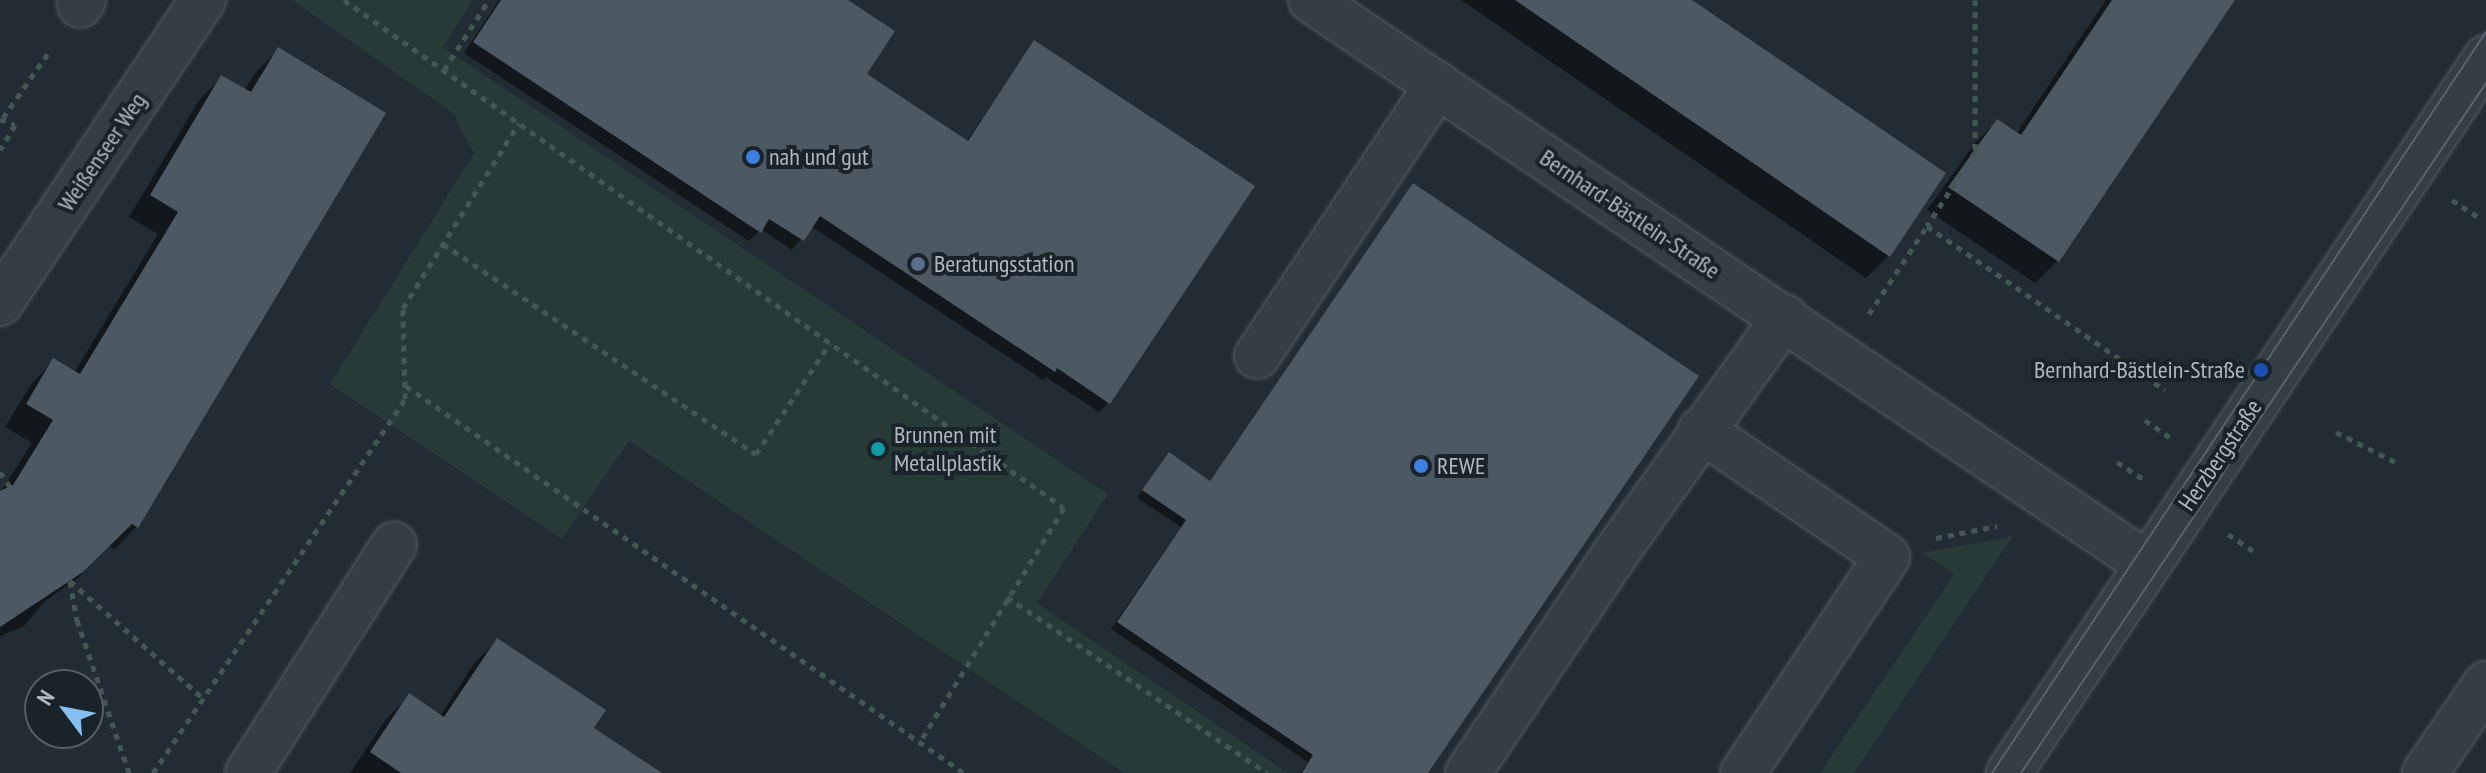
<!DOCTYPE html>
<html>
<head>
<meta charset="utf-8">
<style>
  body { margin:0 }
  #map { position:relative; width:2486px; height:773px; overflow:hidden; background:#212c34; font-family:"PT Sans Narrow",sans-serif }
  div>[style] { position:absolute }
  .green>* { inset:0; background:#273a37 }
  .shadow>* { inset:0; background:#0007 }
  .building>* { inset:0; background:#4c5963 }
  .path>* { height:5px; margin-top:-2.5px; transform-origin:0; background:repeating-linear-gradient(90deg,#445755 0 6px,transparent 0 12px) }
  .roads { filter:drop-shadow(0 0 2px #515c63) drop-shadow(0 0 2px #515c63) }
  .minor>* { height:44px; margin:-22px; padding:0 22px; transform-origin:22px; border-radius:22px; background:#343e45 }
  .tram>* { height:2px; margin:-1px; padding:0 1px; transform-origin:1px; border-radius:1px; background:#56636c }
  .dots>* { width:22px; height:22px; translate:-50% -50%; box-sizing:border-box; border:4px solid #192329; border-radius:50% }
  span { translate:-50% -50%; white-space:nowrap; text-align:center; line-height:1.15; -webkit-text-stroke:8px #192329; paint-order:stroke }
  .street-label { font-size:24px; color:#aeb9c2 }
  .poi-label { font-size:24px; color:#aeb9c2 }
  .left { translate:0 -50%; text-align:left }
  .right { translate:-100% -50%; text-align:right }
  .north { position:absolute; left:24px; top:669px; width:80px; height:80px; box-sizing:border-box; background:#192329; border:2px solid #555f66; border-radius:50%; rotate:302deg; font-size:22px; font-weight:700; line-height:32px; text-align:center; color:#aeb9c2 }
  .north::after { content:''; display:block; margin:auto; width:28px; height:36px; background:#86c0ef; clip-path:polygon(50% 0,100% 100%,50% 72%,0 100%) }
</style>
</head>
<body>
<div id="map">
  <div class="green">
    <div style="clip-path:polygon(292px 0,473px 0,443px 47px,1108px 494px,1037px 603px,1288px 773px,1124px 773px,629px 441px,562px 539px,330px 384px,474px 153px,456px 121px,457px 116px)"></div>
    <div style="clip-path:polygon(2013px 536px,1854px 773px,1820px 773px,1954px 574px,1922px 553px)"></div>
  </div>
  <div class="shadow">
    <div style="clip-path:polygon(499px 0,845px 0,864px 74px,966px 142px,1034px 42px,1109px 402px,1099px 412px,1046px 377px,1043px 380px,811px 226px,792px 250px,761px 229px,749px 241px,464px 53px)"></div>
    <div style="clip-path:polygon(1461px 0,1688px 0,1943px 174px,1888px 256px,1866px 278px)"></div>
    <div style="clip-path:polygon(2106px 0,2233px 0,2057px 261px,2035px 283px,1927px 210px,1975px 143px,1997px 121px,2016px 134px)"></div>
    <div style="clip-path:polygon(278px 50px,137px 526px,115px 549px,109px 546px,77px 579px,45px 601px,24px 626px,0 636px,0 493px,32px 443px,5px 427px,32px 383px,54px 361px,74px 373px,158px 234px,129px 217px,200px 99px,222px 77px,244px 91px,256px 72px)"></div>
    <div style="clip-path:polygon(1413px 185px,1426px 773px,1301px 773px,1308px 762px,1111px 629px,1181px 527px,1137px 498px,1169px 455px,1209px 482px)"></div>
    <div style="clip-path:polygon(498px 640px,591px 728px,658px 773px,350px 773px,387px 718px,409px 696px,440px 716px,475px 662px)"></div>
  </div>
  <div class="building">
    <div style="clip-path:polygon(501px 0,848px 0,895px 31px,867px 74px,968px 141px,1034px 40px,1255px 186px,1110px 404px,1057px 368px,1055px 372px,820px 216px,804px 241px,769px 219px,761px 233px,473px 42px)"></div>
    <div style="clip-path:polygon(1515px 0,1692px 0,1946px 173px,1890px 257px)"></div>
    <div style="clip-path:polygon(2112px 0,2235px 0,2059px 262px,1948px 187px,1997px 119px,2021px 135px)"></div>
    <div style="clip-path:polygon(278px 47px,386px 113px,138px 528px,132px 524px,83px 572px,0 627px,0 491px,13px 485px,53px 420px,26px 404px,53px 358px,80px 374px,178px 212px,150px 195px,221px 75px,251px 92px)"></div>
    <div style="clip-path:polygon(1413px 183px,1699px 376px,1428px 773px,1302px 773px,1313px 755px,1117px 622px,1186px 520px,1142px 490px,1169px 452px,1210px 481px)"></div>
    <div style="clip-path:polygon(497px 638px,606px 710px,594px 728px,662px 773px,401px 773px,370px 752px,409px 693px,444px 717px)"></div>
  </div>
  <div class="path">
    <div style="left:344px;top:0;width:881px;rotate:35.21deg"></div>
    <div style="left:1064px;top:508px;width:275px;rotate:121.6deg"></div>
    <div style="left:1975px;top:0;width:152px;rotate:90deg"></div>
    <div style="left:1975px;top:152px;width:88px;rotate:123deg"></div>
    <div style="left:1927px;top:226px;width:289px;rotate:34.6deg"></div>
    <div style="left:444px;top:70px;width:83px;rotate:-57.3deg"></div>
    <div style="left:3px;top:118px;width:84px;rotate:-55.2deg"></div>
    <div style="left:0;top:119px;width:16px;rotate:22deg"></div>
    <div style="left:15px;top:125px;width:29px;rotate:121deg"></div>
    <div style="left:2452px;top:200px;width:35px;rotate:33deg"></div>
    <div style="left:443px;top:244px;width:377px;rotate:33.9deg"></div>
    <div style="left:756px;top:454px;width:133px;rotate:-56.3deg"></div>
    <div style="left:1869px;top:314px;width:105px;rotate:-56.6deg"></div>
    <div style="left:406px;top:386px;width:679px;rotate:34.74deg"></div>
    <div style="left:2145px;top:420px;width:32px;rotate:35deg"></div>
    <div style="left:2336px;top:432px;width:68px;rotate:26.9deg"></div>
    <div style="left:2117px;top:462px;width:31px;rotate:33deg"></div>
    <div style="left:0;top:472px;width:18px;rotate:56deg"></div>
    <div style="left:2228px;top:534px;width:32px;rotate:34deg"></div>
    <div style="left:1936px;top:538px;width:62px;rotate:-11.1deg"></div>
    <div style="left:70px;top:581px;width:40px;rotate:80deg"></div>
    <div style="left:77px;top:620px;width:162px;rotate:71.2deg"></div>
    <div style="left:70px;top:581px;width:179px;rotate:41.4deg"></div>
    <div style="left:1007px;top:597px;width:314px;rotate:34.1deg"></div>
    <div style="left:153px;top:773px;width:451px;rotate:-56deg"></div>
    <div style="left:405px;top:399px;width:91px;rotate:-91.3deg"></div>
    <div style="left:403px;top:308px;width:218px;rotate:-57.9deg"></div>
  </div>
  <div class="roads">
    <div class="minor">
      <div style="left:1311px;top:0;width:1008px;rotate:34.01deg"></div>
      <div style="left:80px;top:5px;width:6px;rotate:-59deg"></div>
      <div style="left:0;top:303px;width:365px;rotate:-56.2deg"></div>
      <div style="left:1257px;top:356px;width:326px;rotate:-56.3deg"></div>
      <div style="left:1701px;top:430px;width:225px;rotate:34.3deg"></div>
      <div style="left:1887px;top:557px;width:260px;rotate:123.7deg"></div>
      <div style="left:248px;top:773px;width:271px;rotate:-57.4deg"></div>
      <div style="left:1468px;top:773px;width:260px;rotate:-56.1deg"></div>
      <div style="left:1613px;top:557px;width:295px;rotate:-54.4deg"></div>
      <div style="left:2009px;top:773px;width:860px;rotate:-56.29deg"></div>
      <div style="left:2425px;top:773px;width:108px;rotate:-55.6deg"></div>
    </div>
  </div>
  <div class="tram">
    <div style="left:1992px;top:773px;width:891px;rotate:-56.31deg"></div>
    <div style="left:2021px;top:773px;width:832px;rotate:-56.02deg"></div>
  </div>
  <div class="dots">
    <div style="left:753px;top:157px;background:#3f7fe0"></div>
    <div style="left:918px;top:264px;background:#5c6f8a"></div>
    <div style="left:2261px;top:370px;background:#1a4fb4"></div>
    <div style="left:878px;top:449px;background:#0f9aa8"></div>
    <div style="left:1421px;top:466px;background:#3f7fe0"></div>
  </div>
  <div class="street-label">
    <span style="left:102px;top:152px;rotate:-56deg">Weißenseer Weg</span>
    <span style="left:1630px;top:214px;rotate:34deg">Bernhard-Bästlein-Straße</span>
    <span style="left:2220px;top:455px;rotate:-56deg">Herzbergstraße</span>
  </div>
  <div class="poi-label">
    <span class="left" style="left:769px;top:157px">nah und gut</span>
    <span class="left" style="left:934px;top:264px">Beratungsstation</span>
    <span class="right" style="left:2245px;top:370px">Bernhard-Bästlein-Straße</span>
    <span class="left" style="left:894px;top:449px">Brunnen mit<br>Metallplastik</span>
    <span class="left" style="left:1437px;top:466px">REWE</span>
  </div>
  <div class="north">N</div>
</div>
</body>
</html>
